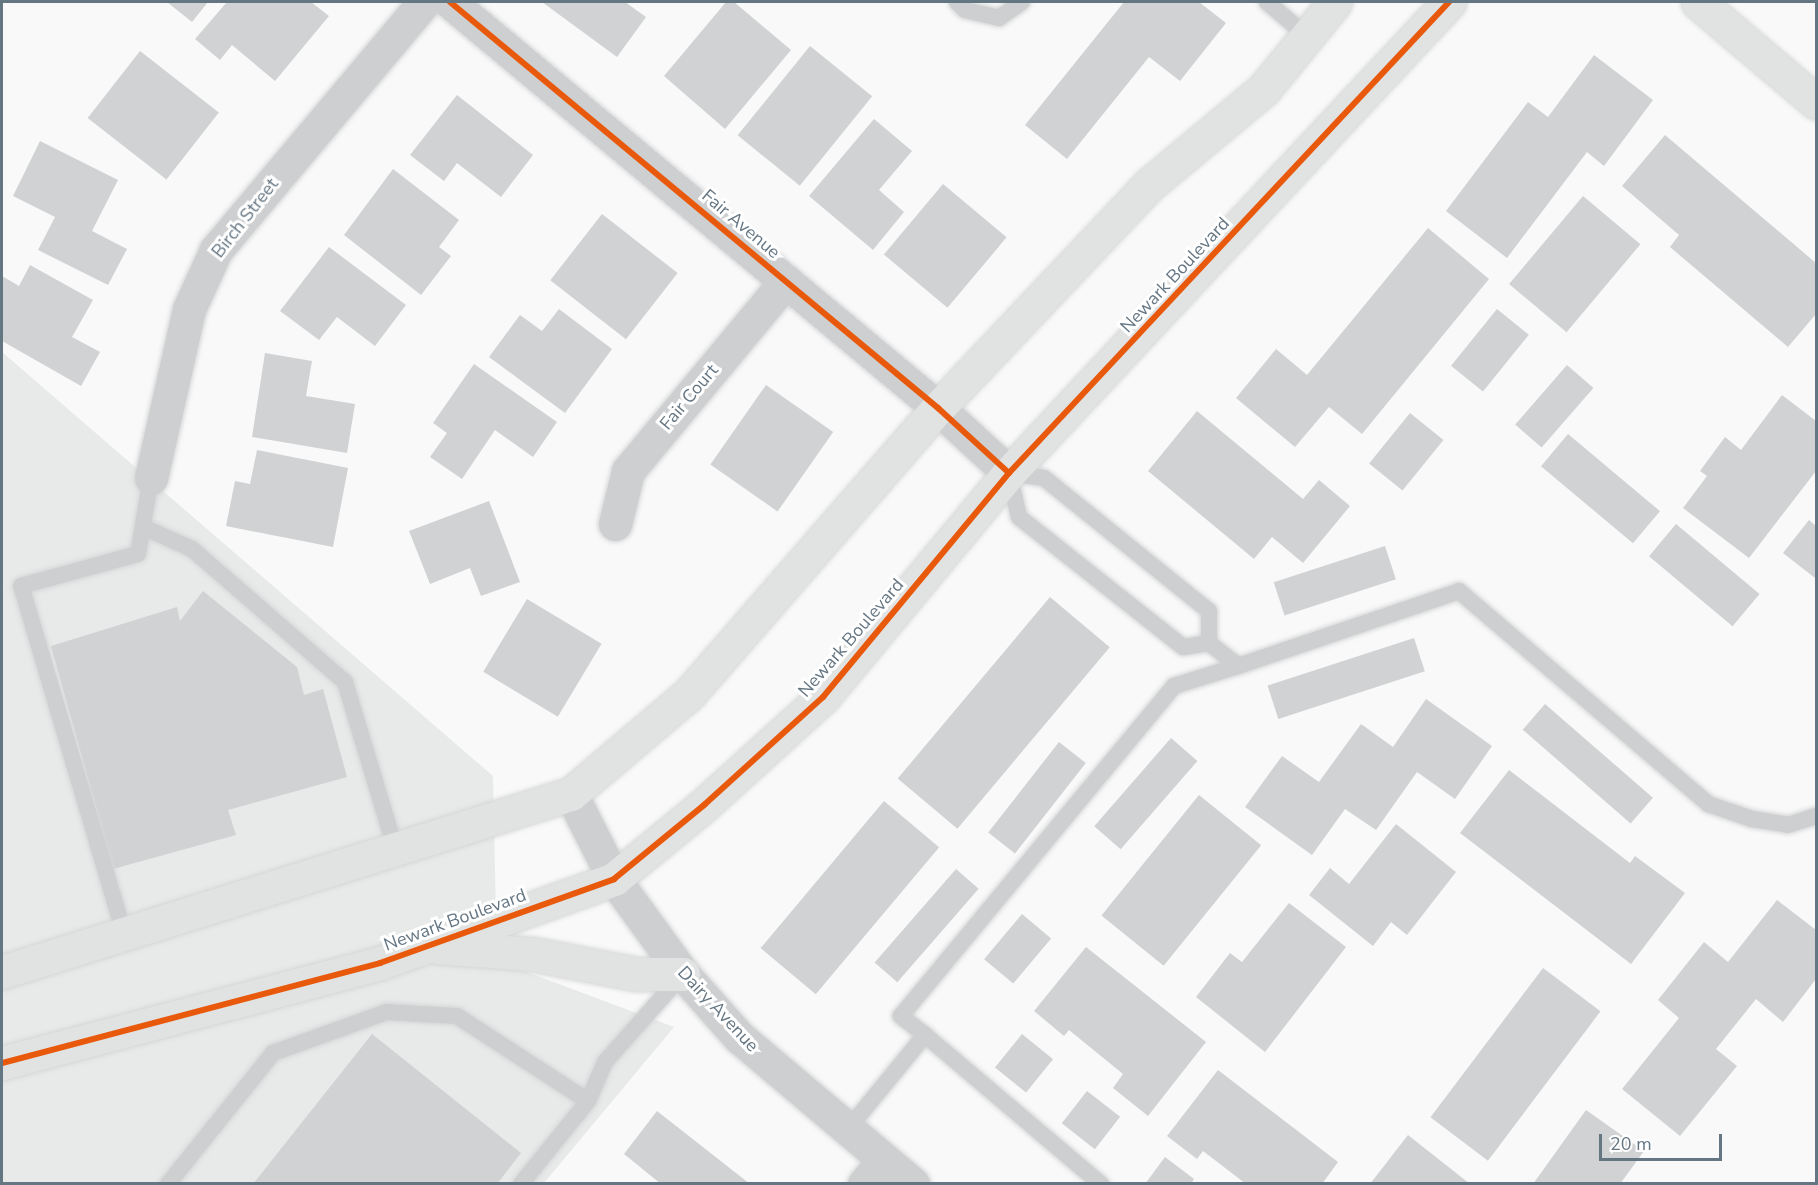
<!DOCTYPE html>
<html>
<head>
<meta charset="utf-8">
<style>
  body { margin:0 }
  #map { position:relative; width:1818px; height:1185px; overflow:hidden; background:#f9f9f9; font-family:"Nunito Sans",sans-serif }
  div>[style] { position:absolute }
  .built>* { inset:0; background:#e8e9e9 }
  .building>* { inset:0; background:#d0d2d3; transform-origin:0 0 }
  .roads { filter:drop-shadow(0 0 2px #d5d6d7) drop-shadow(0 0 2px #d5d6d7) }
  .service>* { height:16px; margin:-8px; padding:0 8px; transform-origin:8px; border-radius:8px; background:#cecfd0 }
  .minor>* { height:33px; margin:-16.5px; padding:0 16.5px; transform-origin:16.5px; border-radius:16.5px; background:#cecfd0 }
  .secondary>* { height:33px; margin:-16.5px; padding:0 16.5px; transform-origin:16.5px; border-radius:16.5px; background:#e1e2e2 }
  .primary>* { height:33px; margin:-16.5px; padding:0 16.5px; transform-origin:16.5px; border-radius:16.5px; background:#e1e2e2 }
  .cycleway>* { height:6px; margin:-3px; padding:0 3px; transform-origin:3px; border-radius:3px; background:#e8590c }
  span { translate:-50% -50%; white-space:nowrap; text-align:center; line-height:1.15; -webkit-text-stroke:6px #fff; paint-order:stroke }
  .street-label { font-size:18px; color:#657683 }
  .frame { position:absolute; inset:0; border:3px solid #657683; pointer-events:none }
  .scale { position:absolute; left:1599px; top:1134px; width:123px; height:27px; box-sizing:border-box; border:3px solid #657683; border-top:0; padding-left:8px; font-size:18px; line-height:21px; white-space:nowrap; color:#657683; -webkit-text-stroke:4px #fff; paint-order:stroke }
</style>
</head>
<body>
<div id="map">
  <div class="built">
    <div style="clip-path:polygon(2px 352px,493px 776px,497px 961px,674px 1027px,544px 1183px,2px 1183px)"></div>
  </div>
  <div class="building">
    <div style="clip-path:polygon(167px 2px,208px 2px,192px 22px)"></div>
    <div style="clip-path:polygon(227px 2px,311px 2px,329px 16px,275px 81px,232px 45px,220px 60px,195px 39px)"></div>
    <div style="clip-path:polygon(542px 2px,625px 2px,646px 17px,617px 57px)"></div>
    <div style="clip-path:polygon(726px 2px,734px 2px,791px 50px,725px 129px,664px 76px)"></div>
    <div style="clip-path:polygon(1124px 2px,1199px 2px,1226px 23px,1180px 81px,1149px 57px,1067px 159px,1025px 125px)"></div>
    <div style="left:810px;top:46px;width:80px;height:115px;rotate:39deg"></div>
    <div style="left:140px;top:51px;width:100px;height:85px;rotate:38deg"></div>
    <div style="clip-path:polygon(1594px 55px,1653px 100px,1604px 166px,1587px 152px,1507px 258px,1446px 211px,1528px 102px,1548px 117px)"></div>
    <div style="clip-path:polygon(457px 95px,533px 155px,501px 197px,457px 163px,444px 181px,410px 155px)"></div>
    <div style="clip-path:polygon(874px 119px,912px 151px,879px 190px,904px 212px,873px 250px,809px 196px)"></div>
    <div style="clip-path:polygon(1665px 135px,1816px 263px,1816px 314px,1788px 347px,1670px 247px,1679px 235px,1622px 186px)"></div>
    <div style="clip-path:polygon(40px 141px,118px 180px,92px 231px,127px 249px,108px 285px,38px 250px,55px 217px,13px 196px)"></div>
    <div style="clip-path:polygon(393px 169px,459px 220px,439px 247px,451px 256px,421px 295px,344px 235px)"></div>
    <div style="left:943px;top:184px;width:83px;height:92px;rotate:40deg"></div>
    <div style="left:1583px;top:196px;width:75px;height:115px;rotate:40deg"></div>
    <div style="left:602px;top:214px;width:96px;height:84px;rotate:38deg"></div>
    <div style="clip-path:polygon(1428px 228px,1489px 279px,1362px 434px,1329px 407px,1295px 447px,1236px 398px,1276px 349px,1307px 375px)"></div>
    <div style="clip-path:polygon(329px 247px,406px 305px,375px 346px,337px 317px,319px 340px,280px 311px)"></div>
    <div style="clip-path:polygon(30px 265px,93px 300px,72px 337px,100px 352px,81px 386px,2px 341px,2px 276px,19px 286px)"></div>
    <div style="clip-path:polygon(559px 309px,612px 349px,565px 413px,489px 357px,520px 315px,542px 331px)"></div>
    <div style="left:1497px;top:309px;width:41px;height:73px;rotate:39deg"></div>
    <div style="clip-path:polygon(265px 353px,312px 361px,306px 396px,355px 404px,347px 453px,252px 437px)"></div>
    <div style="clip-path:polygon(474px 364px,557px 422px,533px 457px,495px 430px,462px 479px,430px 457px,447px 433px,433px 423px)"></div>
    <div style="left:1567px;top:365px;width:35px;height:79px;rotate:41deg"></div>
    <div style="left:766px;top:385px;width:82px;height:97px;rotate:35deg"></div>
    <div style="clip-path:polygon(1782px 395px,1816px 421px,1816px 471px,1749px 558px,1683px 508px,1707px 476px,1700px 471px,1725px 437px,1741px 450px)"></div>
    <div style="clip-path:polygon(1197px 411px,1303px 499px,1319px 480px,1350px 506px,1303px 563px,1272px 537px,1254px 559px,1148px 471px)"></div>
    <div style="left:1410px;top:413px;width:43px;height:65px;rotate:39deg"></div>
    <div style="left:1568px;top:434px;width:120px;height:42px;rotate:40deg"></div>
    <div style="clip-path:polygon(257px 450px,348px 468px,333px 547px,226px 526px,235px 481px,250px 484px)"></div>
    <div style="clip-path:polygon(489px 501px,520px 582px,481px 596px,470px 568px,430px 584px,409px 531px)"></div>
    <div style="clip-path:polygon(1809px 520px,1816px 526px,1815px 578px,1783px 553px)"></div>
    <div style="left:1676px;top:524px;width:109px;height:42px;rotate:40deg"></div>
    <div style="left:1385px;top:546px;width:35px;height:117px;rotate:72deg"></div>
    <div style="clip-path:polygon(203px 591px,297px 667px,304px 695px,323px 689px,347px 777px,228px 810px,236px 835px,113px 869px,51px 646px,177px 607px,180px 621px)"></div>
    <div style="left:1050px;top:597px;width:78px;height:237px;rotate:40deg"></div>
    <div style="left:527px;top:599px;width:87px;height:85px;rotate:31deg"></div>
    <div style="left:1414px;top:638px;width:35px;height:154px;rotate:72deg"></div>
    <div style="clip-path:polygon(1426px 699px,1492px 746px,1455px 799px,1417px 772px,1376px 830px,1345px 809px,1312px 855px,1245px 807px,1282px 756px,1319px 782px,1361px 724px,1393px 747px)"></div>
    <div style="left:1545px;top:704px;width:143px;height:34px;rotate:41deg"></div>
    <div style="left:1171px;top:738px;width:35px;height:117px;rotate:41deg"></div>
    <div style="left:1059px;top:742px;width:34px;height:115px;rotate:38deg"></div>
    <div style="clip-path:polygon(1509px 770px,1630px 863px,1635px 856px,1685px 893px,1631px 964px,1460px 833px)"></div>
    <div style="left:1199px;top:795px;width:80px;height:155px;rotate:39deg"></div>
    <div style="left:884px;top:801px;width:72px;height:192px;rotate:40deg"></div>
    <div style="clip-path:polygon(1396px 824px,1456px 872px,1407px 935px,1391px 922px,1373px 946px,1309px 895px,1330px 868px,1349px 884px)"></div>
    <div style="left:956px;top:869px;width:30px;height:124px;rotate:41deg"></div>
    <div style="clip-path:polygon(1777px 900px,1816px 930px,1816px 979px,1783px 1022px,1756px 999px,1716px 1049px,1737px 1066px,1680px 1136px,1622px 1089px,1679px 1018px,1658px 1000px,1704px 942px,1728px 962px)"></div>
    <div style="clip-path:polygon(1289px 903px,1346px 947px,1265px 1052px,1196px 997px,1230px 953px,1242px 962px)"></div>
    <div style="left:1022px;top:914px;width:38px;height:59px;rotate:40deg"></div>
    <div style="clip-path:polygon(1086px 947px,1206px 1042px,1148px 1116px,1113px 1088px,1123px 1074px,1069px 1030px,1064px 1036px,1034px 1011px)"></div>
    <div style="left:1543px;top:968px;width:72px;height:187px;rotate:37deg"></div>
    <div style="clip-path:polygon(372px 1034px,521px 1153px,497px 1184px,253px 1184px)"></div>
    <div style="left:1022px;top:1034px;width:40px;height:43px;rotate:39deg"></div>
    <div style="clip-path:polygon(1218px 1070px,1338px 1162px,1322px 1184px,1246px 1184px,1203px 1151px,1197px 1159px,1167px 1136px)"></div>
    <div style="left:1087px;top:1091px;width:42px;height:41px;rotate:38deg"></div>
    <div style="clip-path:polygon(1586px 1110px,1644px 1151px,1620px 1184px,1533px 1184px)"></div>
    <div style="clip-path:polygon(657px 1111px,750px 1184px,661px 1184px,624px 1154px)"></div>
    <div style="clip-path:polygon(1408px 1135px,1470px 1184px,1370px 1184px)"></div>
    <div style="clip-path:polygon(1165px 1157px,1194px 1179px,1191px 1184px,1145px 1184px)"></div>
  </div>
  <div class="roads">
    <div class="service">
      <div style="left:957px;top:2px;width:11px;rotate:45deg"></div>
      <div style="left:965px;top:10px;width:35px;rotate:13deg"></div>
      <div style="left:999px;top:18px;width:28px;rotate:-35deg"></div>
      <div style="left:1267px;top:2px;width:52px;rotate:40.4deg"></div>
      <div style="left:1009px;top:473px;width:35px;rotate:8deg"></div>
      <div style="left:1044px;top:478px;width:212px;rotate:38.9deg"></div>
      <div style="left:1209px;top:611px;width:32px;rotate:90deg"></div>
      <div style="left:1209px;top:643px;width:26px;rotate:171deg"></div>
      <div style="left:1183px;top:647px;width:209px;rotate:-141.6deg"></div>
      <div style="left:1019px;top:517px;width:45px;rotate:-102.8deg"></div>
      <div style="left:143px;top:527px;width:54px;rotate:24.2deg"></div>
      <div style="left:192px;top:549px;width:203px;rotate:41deg"></div>
      <div style="left:345px;top:682px;width:177px;rotate:73.2deg"></div>
      <div style="left:1209px;top:643px;width:37px;rotate:38deg"></div>
      <div style="left:1238px;top:666px;width:233px;rotate:-18.7deg"></div>
      <div style="left:1459px;top:591px;width:328px;rotate:40.5deg"></div>
      <div style="left:1708px;top:804px;width:46px;rotate:18.8deg"></div>
      <div style="left:1752px;top:819px;width:36px;rotate:9deg"></div>
      <div style="left:1788px;top:825px;width:29px;rotate:-18deg"></div>
      <div style="left:124px;top:933px;width:362px;rotate:-106.5deg"></div>
      <div style="left:21px;top:586px;width:121px;rotate:-15.3deg"></div>
      <div style="left:138px;top:554px;width:77px;rotate:-80.3deg"></div>
      <div style="left:925px;top:1035px;width:231px;rotate:40.3deg"></div>
      <div style="left:848px;top:1129px;width:122px;rotate:-50.7deg"></div>
      <div style="left:925px;top:1035px;width:31px;rotate:-142deg"></div>
      <div style="left:901px;top:1016px;width:428px;rotate:-50.4deg"></div>
      <div style="left:1174px;top:686px;width:67px;rotate:-17.4deg"></div>
      <div style="left:168px;top:1184px;width:168px;rotate:-51.3deg"></div>
      <div style="left:273px;top:1053px;width:120px;rotate:-19.9deg"></div>
      <div style="left:386px;top:1012px;width:71px;rotate:3.2deg"></div>
      <div style="left:457px;top:1016px;width:156px;rotate:33deg"></div>
      <div style="left:521px;top:1184px;width:107px;rotate:-51.1deg"></div>
      <div style="left:588px;top:1101px;width:43px;rotate:-66.4deg"></div>
      <div style="left:605px;top:1062px;width:116px;rotate:-48.5deg"></div>
    </div>
    <div class="minor">
      <div style="left:450px;top:2px;width:635px;rotate:39.76deg"></div>
      <div style="left:938px;top:408px;width:96px;rotate:42.5deg"></div>
      <div style="left:151px;top:478px;width:173px;rotate:-77.3deg"></div>
      <div style="left:189px;top:309px;width:65px;rotate:-65.4deg"></div>
      <div style="left:216px;top:250px;width:324px;rotate:-50deg"></div>
      <div style="left:615px;top:524px;width:55px;rotate:-76.2deg"></div>
      <div style="left:628px;top:471px;width:247px;rotate:-50.3deg"></div>
      <div style="left:571px;top:794px;width:95px;rotate:63.2deg"></div>
      <div style="left:614px;top:879px;width:117px;rotate:54deg"></div>
      <div style="left:683px;top:974px;width:84px;rotate:48.4deg"></div>
      <div style="left:739px;top:1037px;width:228px;rotate:40.2deg"></div>
      <div style="left:864px;top:1184px;width:31px;rotate:-50deg"></div>
    </div>
    <div class="secondary">
      <div style="left:1698px;top:2px;width:155px;rotate:40.3deg"></div>
    </div>
    <div class="primary">
      <div style="left:438px;top:947px;width:94px;rotate:4.3deg"></div>
      <div style="left:532px;top:954px;width:106px;rotate:10.9deg"></div>
      <div style="left:636px;top:974px;width:47px"></div>
      <div style="left:2px;top:972px;width:596px;rotate:-17.37deg"></div>
      <div style="left:571px;top:794px;width:155px;rotate:-40.3deg"></div>
      <div style="left:689px;top:694px;width:379px;rotate:-49deg"></div>
      <div style="left:938px;top:408px;width:308px;rotate:-46.6deg"></div>
      <div style="left:1150px;top:184px;width:148px;rotate:-39.8deg"></div>
      <div style="left:1264px;top:89px;width:112px;rotate:-50.8deg"></div>
      <div style="left:2px;top:1063px;width:391px;rotate:-14.8deg"></div>
      <div style="left:380px;top:963px;width:249px;rotate:-19.7deg"></div>
      <div style="left:614px;top:879px;width:117px;rotate:-39.4deg"></div>
      <div style="left:704px;top:805px;width:161px;rotate:-42.2deg"></div>
      <div style="left:823px;top:697px;width:291px;rotate:-50.3deg"></div>
      <div style="left:1009px;top:473px;width:645px;rotate:-46.95deg"></div>
    </div>
  </div>
  <div class="cycleway">
    <div style="left:450px;top:2px;width:635px;rotate:39.76deg"></div>
    <div style="left:938px;top:408px;width:96px;rotate:42.5deg"></div>
    <div style="left:2px;top:1063px;width:391px;rotate:-14.8deg"></div>
    <div style="left:380px;top:963px;width:249px;rotate:-19.7deg"></div>
    <div style="left:614px;top:879px;width:117px;rotate:-39.4deg"></div>
    <div style="left:704px;top:805px;width:161px;rotate:-42.2deg"></div>
    <div style="left:823px;top:697px;width:291px;rotate:-50.3deg"></div>
    <div style="left:1009px;top:473px;width:645px;rotate:-46.95deg"></div>
  </div>
  <div class="street-label">
    <span style="left:245px;top:218px;rotate:-52deg">Birch Street</span>
    <span style="left:741px;top:224px;rotate:40deg">Fair Avenue</span>
    <span style="left:1175px;top:275px;rotate:-47deg">Newark Boulevard</span>
    <span style="left:689px;top:397px;rotate:-50deg">Fair Court</span>
    <span style="left:851px;top:638px;rotate:-49deg">Newark Boulevard</span>
    <span style="left:455px;top:920px;rotate:-20deg">Newark Boulevard</span>
    <span style="left:718px;top:1009px;rotate:47deg">Dairy Avenue</span>
  </div>
  <div class="frame"></div>
  <div class="scale">20 m</div>
</div>
</body>
</html>
